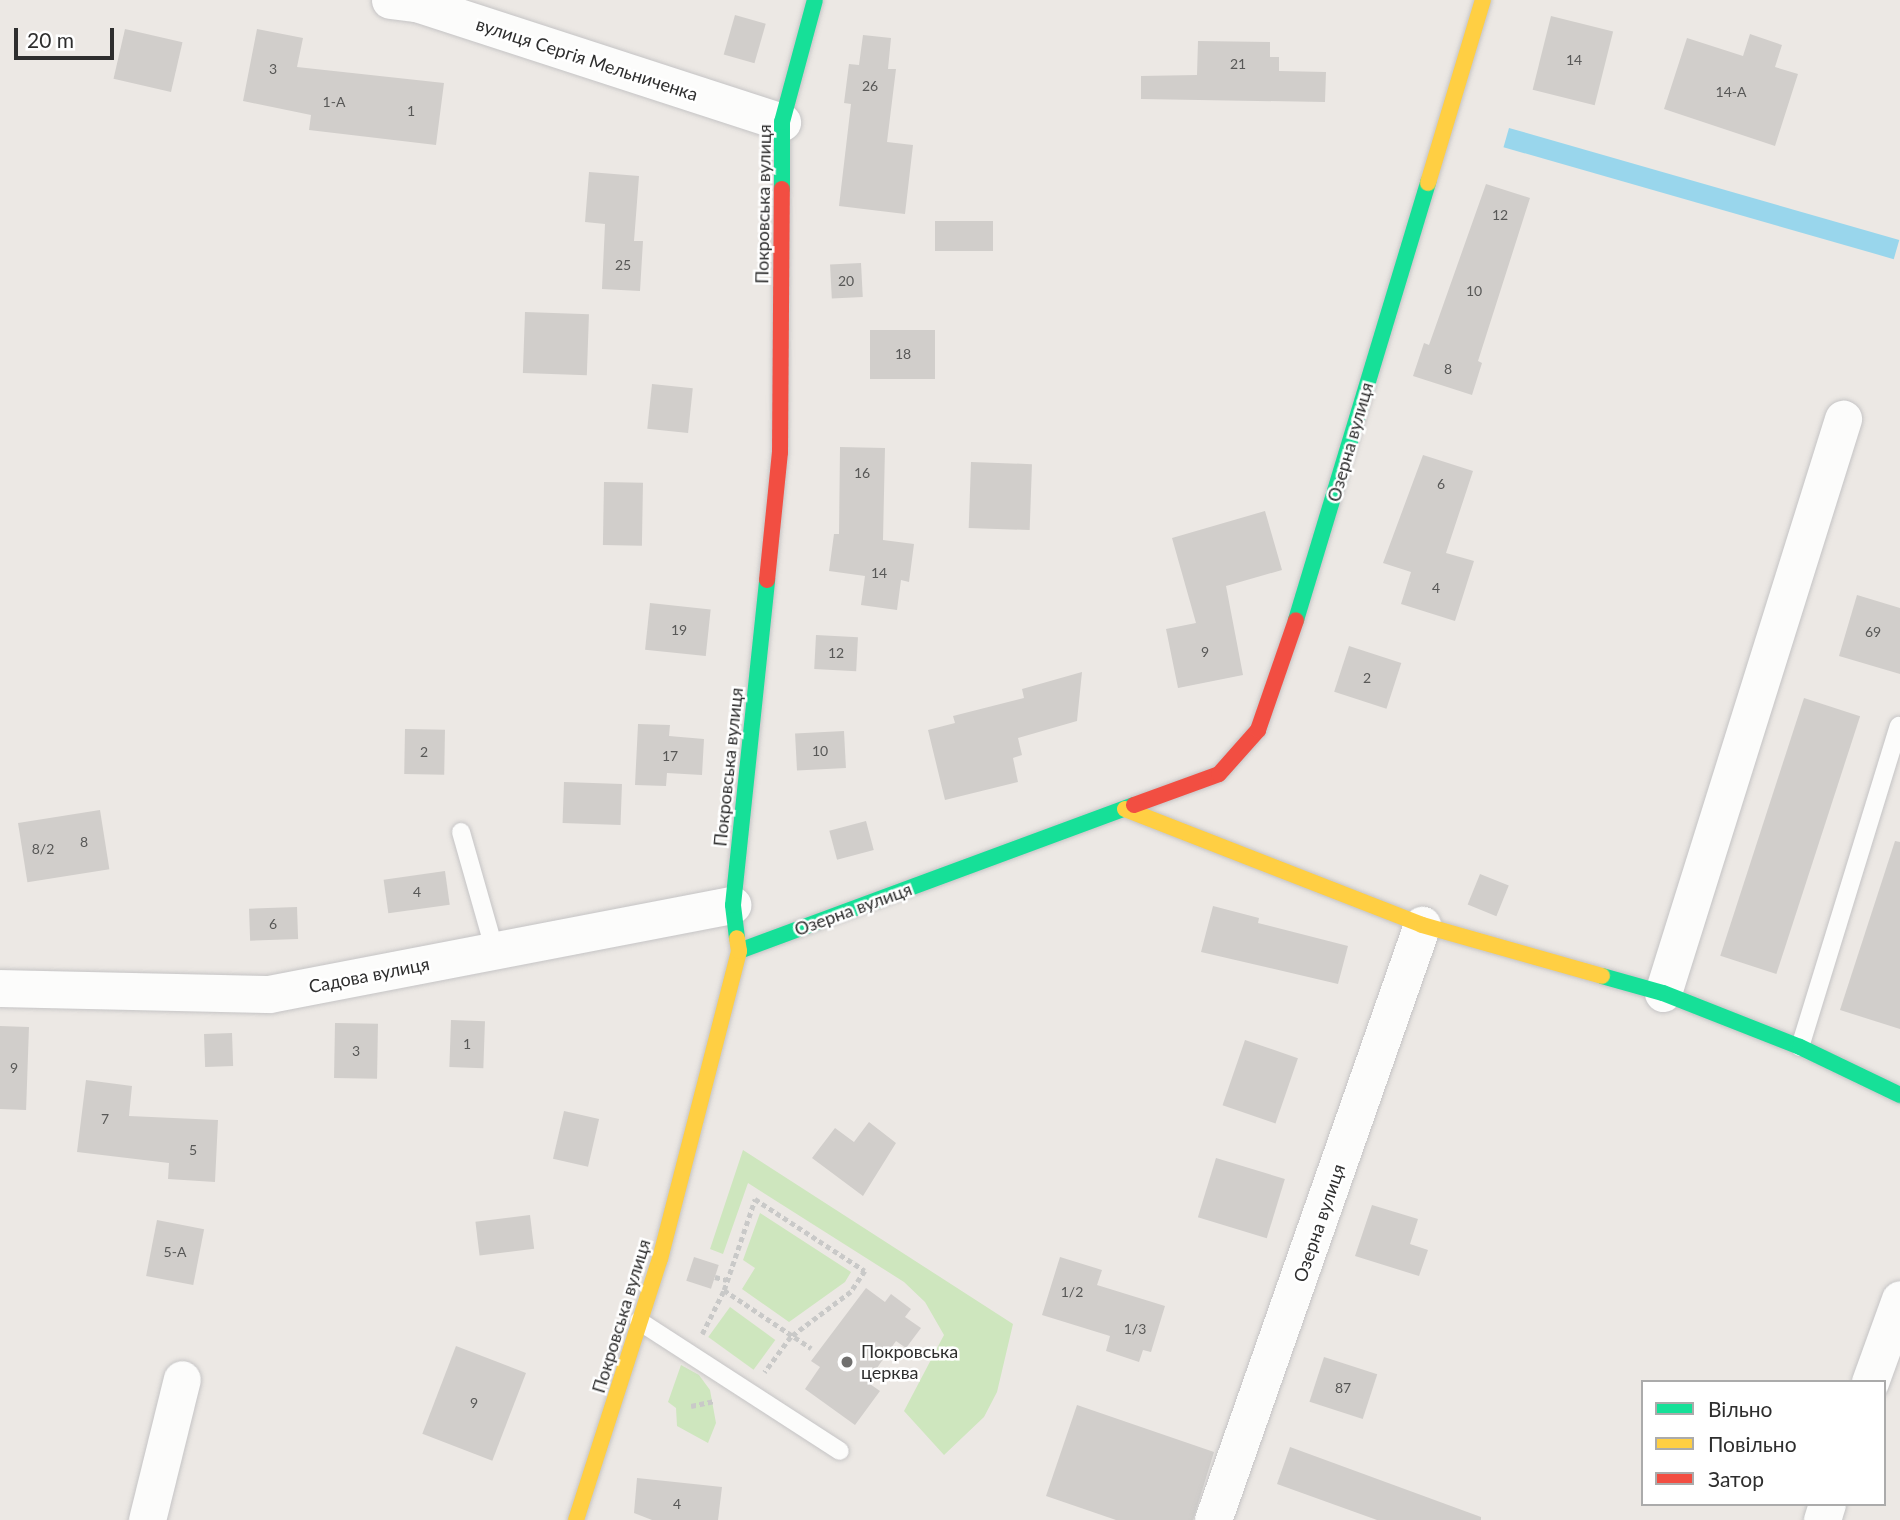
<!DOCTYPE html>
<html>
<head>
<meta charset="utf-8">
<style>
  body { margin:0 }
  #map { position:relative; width:1900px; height:1520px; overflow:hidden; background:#ece8e4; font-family:Lato,sans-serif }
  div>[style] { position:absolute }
  .green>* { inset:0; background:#cee6be; transform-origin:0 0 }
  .water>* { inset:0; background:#99d6ec; transform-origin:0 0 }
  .building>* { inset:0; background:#d1cecb; transform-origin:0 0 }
  .path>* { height:4.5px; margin-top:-2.25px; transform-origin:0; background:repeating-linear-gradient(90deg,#c9c9c8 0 5px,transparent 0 8.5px) }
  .roads { filter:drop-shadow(0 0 2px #c5c4c5) drop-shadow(0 0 2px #c5c4c5) }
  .lane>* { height:18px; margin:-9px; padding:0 9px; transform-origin:9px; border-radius:9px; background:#fcfcfb }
  .street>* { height:37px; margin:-18.5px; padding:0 18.5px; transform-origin:18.5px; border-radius:18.5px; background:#fcfcfb }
  .fast>* { height:16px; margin:-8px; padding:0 8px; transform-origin:8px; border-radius:8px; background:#16e098 }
  .slow>* { height:16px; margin:-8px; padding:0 8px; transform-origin:8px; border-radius:8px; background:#ffcf43 }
  .jam>* { height:16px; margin:-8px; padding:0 8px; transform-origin:8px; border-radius:8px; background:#f24e42 }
  .dots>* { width:19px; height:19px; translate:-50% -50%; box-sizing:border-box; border:4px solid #fff; border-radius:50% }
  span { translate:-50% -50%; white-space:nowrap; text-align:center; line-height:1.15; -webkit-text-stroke:5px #fff; paint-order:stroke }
  .number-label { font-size:14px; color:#585857 }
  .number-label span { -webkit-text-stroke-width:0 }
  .street-label { font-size:18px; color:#2e2e2e }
  .poi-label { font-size:18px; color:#2e2e2e }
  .left { translate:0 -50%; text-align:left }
  .legend { position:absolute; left:1641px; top:1380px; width:245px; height:126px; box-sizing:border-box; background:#fff; border:2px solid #ababab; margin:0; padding:9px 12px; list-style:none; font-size:21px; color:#2e2e2e }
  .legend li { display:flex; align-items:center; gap:14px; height:35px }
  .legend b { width:35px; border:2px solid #ababab }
  .scale { position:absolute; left:14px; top:28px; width:100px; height:32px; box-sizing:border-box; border:4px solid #2e2e2e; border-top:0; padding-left:9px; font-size:21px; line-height:24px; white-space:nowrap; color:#2e2e2e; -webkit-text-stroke:5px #fff; paint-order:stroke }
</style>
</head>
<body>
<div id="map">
  <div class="green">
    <div style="clip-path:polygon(743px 1150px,1013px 1324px,997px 1392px,984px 1417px,944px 1455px,904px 1411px,944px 1335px,925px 1302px,904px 1282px,748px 1183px,723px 1254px,710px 1249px)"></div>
    <div style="clip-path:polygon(760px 1213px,851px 1272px,845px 1282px,789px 1322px,742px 1289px,755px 1268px,743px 1260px)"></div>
    <div style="left:730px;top:1307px;width:56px;height:37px;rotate:36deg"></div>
    <div style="clip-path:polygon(681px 1365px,699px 1375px,710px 1390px,716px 1423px,708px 1443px,677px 1426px,676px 1408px,668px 1402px)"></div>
  </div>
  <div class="water">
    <div style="left:1509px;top:128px;width:406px;height:20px;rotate:16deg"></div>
  </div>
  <div class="building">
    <div style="left:735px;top:15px;width:32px;height:41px;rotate:16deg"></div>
    <div style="left:1551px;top:16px;width:64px;height:76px;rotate:14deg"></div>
    <div style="left:125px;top:29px;width:59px;height:51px;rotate:13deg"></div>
    <div style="clip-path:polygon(257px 29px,303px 38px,297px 67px,444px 83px,436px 145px,309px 130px,311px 115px,243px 101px)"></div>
    <div style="clip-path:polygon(1750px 34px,1782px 45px,1775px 67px,1798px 74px,1775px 146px,1664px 109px,1687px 38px,1743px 56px)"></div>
    <div style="clip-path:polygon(863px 35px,891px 38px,888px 69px,896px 69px,887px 142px,913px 145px,905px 214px,839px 206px,851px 104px,844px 103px,849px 64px,859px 65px)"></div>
    <div style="clip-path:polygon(1198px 41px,1270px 42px,1270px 57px,1279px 57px,1279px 71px,1326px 72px,1325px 102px,1141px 99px,1141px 76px,1197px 75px)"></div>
    <div style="clip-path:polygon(589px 172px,639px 176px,634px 241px,643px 241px,640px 291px,602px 289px,605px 224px,585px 222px)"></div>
    <div style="clip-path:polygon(1486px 184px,1530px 198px,1478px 361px,1482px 363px,1472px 395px,1413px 376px,1424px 343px,1429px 345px)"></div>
    <div style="left:935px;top:221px;width:58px;height:30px"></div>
    <div style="left:861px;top:263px;width:34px;height:31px;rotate:87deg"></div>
    <div style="left:525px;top:312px;width:64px;height:61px;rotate:2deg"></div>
    <div style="left:870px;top:330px;width:65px;height:49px"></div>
    <div style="left:652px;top:384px;width:41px;height:45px;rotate:6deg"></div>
    <div style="clip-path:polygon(840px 447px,885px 448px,883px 540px,914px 544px,909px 582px,901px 580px,897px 610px,861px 605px,865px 576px,829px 571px,834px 534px,839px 534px)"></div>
    <div style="clip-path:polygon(1423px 455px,1473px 471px,1446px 553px,1474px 561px,1455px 621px,1401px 604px,1411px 572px,1383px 563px)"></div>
    <div style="left:971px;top:462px;width:61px;height:66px;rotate:2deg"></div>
    <div style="left:604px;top:482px;width:39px;height:63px;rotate:1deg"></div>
    <div style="clip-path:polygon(1265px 511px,1282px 570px,1226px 586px,1243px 675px,1178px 688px,1166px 629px,1196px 623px,1172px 538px)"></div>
    <div style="clip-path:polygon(1857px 595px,1900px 608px,1900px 674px,1839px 656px)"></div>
    <div style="left:650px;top:603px;width:61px;height:47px;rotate:6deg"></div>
    <div style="left:816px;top:635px;width:42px;height:34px;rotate:3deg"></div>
    <div style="left:1349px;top:646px;width:55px;height:48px;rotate:18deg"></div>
    <div style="clip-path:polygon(1082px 672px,1077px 721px,1018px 738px,1022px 755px,1013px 758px,1018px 782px,945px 800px,928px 730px,955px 723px,953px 716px,1024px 698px,1022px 689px)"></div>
    <div style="left:1804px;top:698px;width:59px;height:271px;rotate:18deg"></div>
    <div style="clip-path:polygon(638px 724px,670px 725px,669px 736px,704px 739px,702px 775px,667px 773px,666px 786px,635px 785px)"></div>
    <div style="left:405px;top:729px;width:40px;height:45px;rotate:1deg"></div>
    <div style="left:844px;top:731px;width:37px;height:49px;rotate:87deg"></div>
    <div style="left:564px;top:782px;width:58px;height:41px;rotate:2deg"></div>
    <div style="left:100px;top:810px;width:60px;height:83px;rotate:81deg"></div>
    <div style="left:866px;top:821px;width:30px;height:38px;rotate:75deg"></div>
    <div style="clip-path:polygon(1895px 841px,1900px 842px,1900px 1029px,1840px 1010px)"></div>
    <div style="left:445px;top:871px;width:34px;height:62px;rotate:82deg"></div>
    <div style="left:1480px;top:874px;width:31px;height:33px;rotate:22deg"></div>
    <div style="clip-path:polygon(1213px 906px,1259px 918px,1258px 923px,1348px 946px,1338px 984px,1201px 952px)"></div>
    <div style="left:297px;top:907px;width:32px;height:48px;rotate:88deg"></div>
    <div style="left:451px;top:1020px;width:34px;height:47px;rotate:2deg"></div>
    <div style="left:335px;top:1023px;width:43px;height:55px;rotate:1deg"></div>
    <div style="left:0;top:1026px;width:29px;height:83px;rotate:2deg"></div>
    <div style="left:232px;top:1033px;width:33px;height:28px;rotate:88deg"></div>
    <div style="left:1245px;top:1040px;width:56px;height:69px;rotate:19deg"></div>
    <div style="clip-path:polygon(86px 1080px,132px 1086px,129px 1116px,218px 1120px,215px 1182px,168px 1179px,169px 1163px,77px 1152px)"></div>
    <div style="left:564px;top:1111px;width:36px;height:49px;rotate:13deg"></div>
    <div style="clip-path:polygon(869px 1122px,896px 1143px,863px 1196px,812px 1158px,835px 1128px,854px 1142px)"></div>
    <div style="left:1216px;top:1158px;width:72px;height:62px;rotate:17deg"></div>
    <div style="clip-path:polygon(1372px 1205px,1418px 1219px,1410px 1244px,1428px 1250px,1419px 1276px,1355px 1256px)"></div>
    <div style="left:530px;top:1215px;width:34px;height:55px;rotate:83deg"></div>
    <div style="left:157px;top:1220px;width:48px;height:57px;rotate:11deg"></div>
    <div style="left:694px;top:1257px;width:26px;height:25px;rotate:18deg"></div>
    <div style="clip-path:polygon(1060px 1257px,1102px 1270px,1097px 1285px,1165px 1306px,1151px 1352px,1143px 1350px,1139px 1362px,1106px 1351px,1110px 1336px,1042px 1315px)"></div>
    <div style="clip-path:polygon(866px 1288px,885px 1302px,891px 1294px,911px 1309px,905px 1317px,921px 1328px,906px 1348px,896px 1341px,867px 1382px,880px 1391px,855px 1425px,805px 1389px,820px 1367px,811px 1361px)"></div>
    <div style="left:456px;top:1346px;width:75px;height:94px;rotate:21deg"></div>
    <div style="left:1324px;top:1357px;width:56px;height:47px;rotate:18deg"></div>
    <div style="clip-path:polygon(1077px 1405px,1214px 1452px,1193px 1520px,1116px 1520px,1046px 1496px)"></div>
    <div style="clip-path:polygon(1290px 1447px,1481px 1517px,1481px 1520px,1377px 1520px,1277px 1484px)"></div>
    <div style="clip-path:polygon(637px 1478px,722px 1487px,718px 1520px,652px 1520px,634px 1513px)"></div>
  </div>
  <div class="path">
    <div style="left:715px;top:1277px;width:12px;rotate:14deg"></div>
    <div style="left:724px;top:1290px;width:105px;rotate:33.7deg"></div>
    <div style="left:702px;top:1334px;width:49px;rotate:-63.4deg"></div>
    <div style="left:724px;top:1290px;width:96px;rotate:-71.2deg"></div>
    <div style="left:755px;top:1199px;width:131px;rotate:33.2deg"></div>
    <div style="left:865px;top:1271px;width:25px;rotate:124deg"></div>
    <div style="left:851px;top:1292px;width:75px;rotate:143.1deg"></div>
    <div style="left:791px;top:1337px;width:44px;rotate:126.6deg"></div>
    <div style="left:691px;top:1406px;width:24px;rotate:-12deg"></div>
  </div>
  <div class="roads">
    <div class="lane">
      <div style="left:461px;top:832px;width:124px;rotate:74.1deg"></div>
      <div style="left:1800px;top:1047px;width:336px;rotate:-72.9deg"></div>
      <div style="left:639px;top:1321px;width:239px;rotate:32.9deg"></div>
    </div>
    <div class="street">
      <div style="left:390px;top:0;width:26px;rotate:7deg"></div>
      <div style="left:416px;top:3px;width:385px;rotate:18deg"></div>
      <div style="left:0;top:988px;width:269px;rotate:1.3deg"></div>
      <div style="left:269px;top:994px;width:472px;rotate:-10.9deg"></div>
      <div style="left:1663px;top:993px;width:602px;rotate:-72.59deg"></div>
      <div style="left:1870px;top:1382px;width:88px;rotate:-70.1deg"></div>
      <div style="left:147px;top:1520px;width:145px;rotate:-76.1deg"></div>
      <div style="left:1213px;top:1520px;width:631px;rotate:-70.65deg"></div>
      <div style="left:1822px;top:1520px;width:17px;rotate:-73deg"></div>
    </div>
    <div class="fast">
      <div style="left:782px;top:189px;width:67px;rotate:-90deg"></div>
      <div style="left:782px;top:122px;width:126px;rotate:-74.9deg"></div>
      <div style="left:1296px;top:620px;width:457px;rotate:-73.2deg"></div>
      <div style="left:737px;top:938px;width:33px;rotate:-97deg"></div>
      <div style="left:733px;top:905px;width:327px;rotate:-84deg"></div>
      <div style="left:739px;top:951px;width:421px;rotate:-20.3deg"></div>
      <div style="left:1602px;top:976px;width:63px;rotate:15.6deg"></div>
      <div style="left:1663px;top:993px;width:147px;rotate:21.5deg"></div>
      <div style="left:1800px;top:1047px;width:111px;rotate:25.6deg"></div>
    </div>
    <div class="slow">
      <div style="left:1428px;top:183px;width:191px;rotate:-73.3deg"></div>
      <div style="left:1125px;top:809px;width:319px;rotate:21.3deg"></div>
      <div style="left:1422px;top:925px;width:187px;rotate:15.8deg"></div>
      <div style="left:576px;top:1520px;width:274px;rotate:-72.2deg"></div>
      <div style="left:660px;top:1259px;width:318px;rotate:-75.6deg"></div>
      <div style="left:739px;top:951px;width:13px;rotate:-99deg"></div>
    </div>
    <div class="jam">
      <div style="left:767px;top:580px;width:129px;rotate:-84.2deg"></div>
      <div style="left:780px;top:452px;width:263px;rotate:-89.6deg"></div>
      <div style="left:1134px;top:805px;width:90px;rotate:-20deg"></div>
      <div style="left:1219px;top:774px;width:59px;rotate:-48.4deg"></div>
      <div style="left:1258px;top:730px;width:116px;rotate:-70.9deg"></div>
    </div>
  </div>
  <div class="dots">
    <div style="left:847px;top:1362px;background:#706f6e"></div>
  </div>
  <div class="number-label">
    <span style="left:1574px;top:60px">14</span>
    <span style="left:1238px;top:64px">21</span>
    <span style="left:273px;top:69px">3</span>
    <span style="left:870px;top:86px">26</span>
    <span style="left:1731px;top:92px">14-А</span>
    <span style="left:334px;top:102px">1-А</span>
    <span style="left:411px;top:111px">1</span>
    <span style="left:1500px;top:215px">12</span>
    <span style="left:623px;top:265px">25</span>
    <span style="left:846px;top:281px">20</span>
    <span style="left:1474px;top:291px">10</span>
    <span style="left:903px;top:354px">18</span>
    <span style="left:1448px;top:369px">8</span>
    <span style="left:862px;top:473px">16</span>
    <span style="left:1441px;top:484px">6</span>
    <span style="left:879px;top:573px">14</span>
    <span style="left:1436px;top:588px">4</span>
    <span style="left:679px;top:630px">19</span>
    <span style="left:1873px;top:632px">69</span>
    <span style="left:1205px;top:652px">9</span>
    <span style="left:836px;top:653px">12</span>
    <span style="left:1367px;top:678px">2</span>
    <span style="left:820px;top:751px">10</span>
    <span style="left:424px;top:752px">2</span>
    <span style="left:670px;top:756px">17</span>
    <span style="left:84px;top:842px">8</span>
    <span style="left:43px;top:849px">8/2</span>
    <span style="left:417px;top:892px">4</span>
    <span style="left:273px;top:924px">6</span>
    <span style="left:467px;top:1044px">1</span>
    <span style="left:356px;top:1051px">3</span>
    <span style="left:14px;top:1068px">9</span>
    <span style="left:105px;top:1119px">7</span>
    <span style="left:193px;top:1150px">5</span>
    <span style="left:175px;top:1252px">5-А</span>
    <span style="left:1072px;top:1292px">1/2</span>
    <span style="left:1135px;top:1329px">1/3</span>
    <span style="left:1343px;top:1388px">87</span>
    <span style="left:474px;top:1403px">9</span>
    <span style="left:677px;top:1504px">4</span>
  </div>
  <div class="street-label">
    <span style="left:587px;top:59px;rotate:18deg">вулиця Сергія Мельниченка</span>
    <span style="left:763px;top:204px;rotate:-89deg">Покровська вулиця</span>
    <span style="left:1350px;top:442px;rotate:-74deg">Озерна вулиця</span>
    <span style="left:728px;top:767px;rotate:-84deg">Покровська вулиця</span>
    <span style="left:853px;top:909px;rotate:-20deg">Озерна вулиця</span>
    <span style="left:369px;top:975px;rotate:-11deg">Садова вулиця</span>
    <span style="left:1319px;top:1223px;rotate:-71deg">Озерна вулиця</span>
    <span style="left:621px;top:1316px;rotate:-73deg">Покровська вулиця</span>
  </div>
  <div class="poi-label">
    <span class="left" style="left:861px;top:1362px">Покровська<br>церква</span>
  </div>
  <ul class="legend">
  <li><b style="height:9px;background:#16e098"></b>Вільно</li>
  <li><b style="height:9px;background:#ffcf43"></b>Повільно</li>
  <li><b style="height:9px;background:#f24e42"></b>Затор</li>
  </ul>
  <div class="scale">20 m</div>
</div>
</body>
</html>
